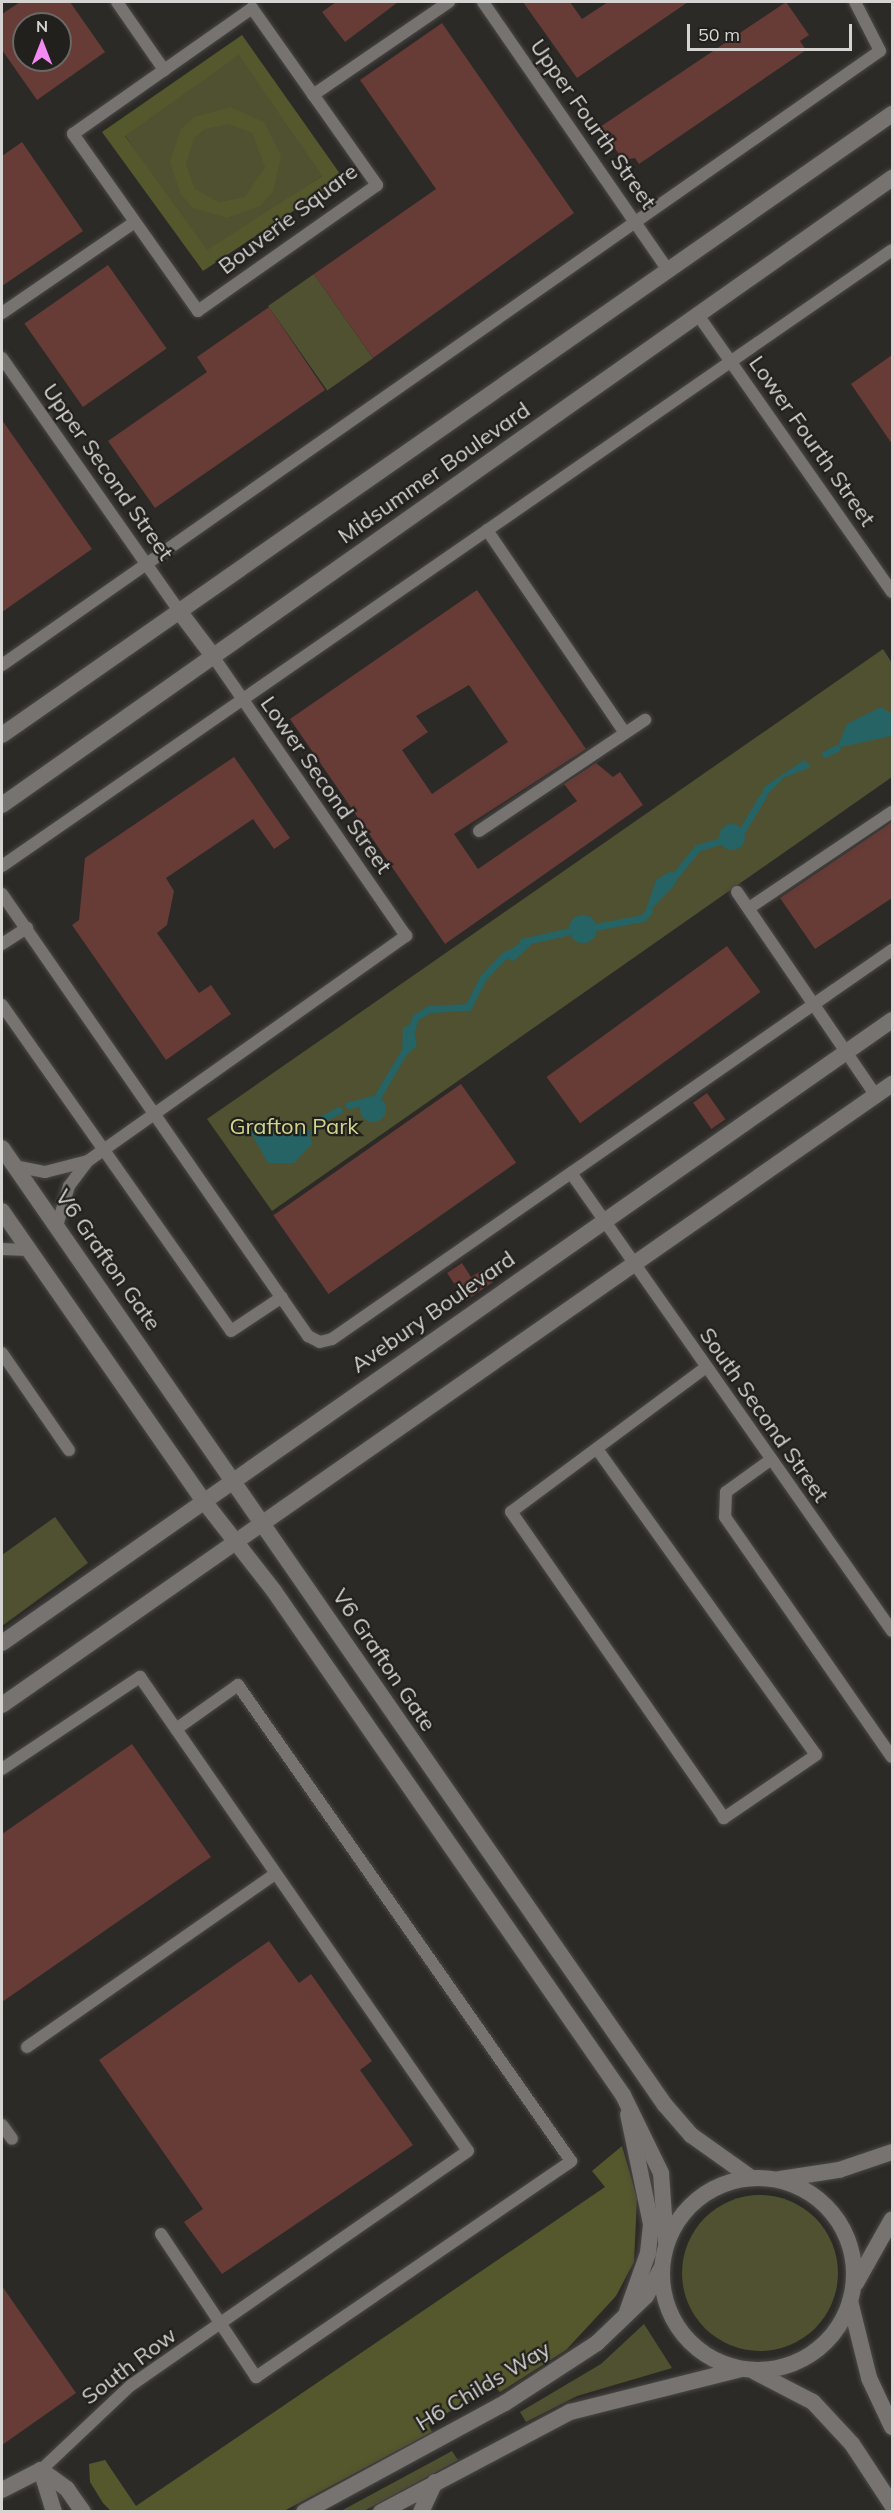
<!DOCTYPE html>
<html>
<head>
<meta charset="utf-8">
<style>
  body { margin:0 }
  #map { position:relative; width:894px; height:2513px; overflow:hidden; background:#2c2a27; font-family:Mulish,sans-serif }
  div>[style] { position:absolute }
  .green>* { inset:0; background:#4f5130; transform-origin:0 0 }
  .round { border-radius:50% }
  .forest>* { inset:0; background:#55572c }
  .water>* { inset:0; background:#256364 }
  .stream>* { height:7px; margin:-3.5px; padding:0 3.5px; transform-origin:3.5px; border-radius:3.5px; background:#256364 }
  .building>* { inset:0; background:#673b36; transform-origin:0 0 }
  .roads { filter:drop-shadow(0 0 2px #4a4846) drop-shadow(0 0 2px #4a4846) }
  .service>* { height:12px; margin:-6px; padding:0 6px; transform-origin:6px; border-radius:6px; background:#767370 }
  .minor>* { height:16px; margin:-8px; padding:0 8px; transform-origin:8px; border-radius:8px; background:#767370 }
  .tertiary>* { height:16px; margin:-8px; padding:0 8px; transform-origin:8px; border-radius:8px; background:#767370 }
  .tertiary>.ring { margin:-8px; padding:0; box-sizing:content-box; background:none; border:16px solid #767370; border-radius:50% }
  span { translate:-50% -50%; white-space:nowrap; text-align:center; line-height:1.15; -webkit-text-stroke:4.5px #22201d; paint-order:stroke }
  .street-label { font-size:22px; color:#d6d4d2 }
  .park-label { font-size:22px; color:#d0d58d }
  .frame { position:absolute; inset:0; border:3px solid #d6d4d2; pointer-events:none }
  .north { position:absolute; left:12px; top:12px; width:60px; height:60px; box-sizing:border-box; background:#22201d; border:2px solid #6a6865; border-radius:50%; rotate:0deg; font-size:16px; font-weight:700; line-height:24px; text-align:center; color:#d6d4d2 }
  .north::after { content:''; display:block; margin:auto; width:21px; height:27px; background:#f38af2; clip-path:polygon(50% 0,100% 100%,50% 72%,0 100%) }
  .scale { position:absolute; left:687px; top:24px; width:165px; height:27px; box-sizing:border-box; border:3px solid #d6d4d2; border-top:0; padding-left:8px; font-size:18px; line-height:21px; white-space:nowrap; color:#d6d4d2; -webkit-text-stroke:4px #22201d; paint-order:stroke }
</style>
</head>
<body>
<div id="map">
  <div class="green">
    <div style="left:240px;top:54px;width:147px;height:141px;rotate:56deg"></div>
    <div style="left:314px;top:274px;width:103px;height:56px;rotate:55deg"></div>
    <div style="clip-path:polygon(883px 649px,892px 663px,892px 777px,272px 1211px,207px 1119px)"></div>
    <div style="clip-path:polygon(55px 1517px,88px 1563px,2px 1626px,2px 1555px)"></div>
    <div class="round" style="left:682px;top:2195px;width:156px;height:156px"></div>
    <div style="clip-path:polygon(644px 2324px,672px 2368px,577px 2396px,526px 2422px,520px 2412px,601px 2364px)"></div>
    <div style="clip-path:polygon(452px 2451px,458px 2460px,364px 2511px,339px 2512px)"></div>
  </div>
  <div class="forest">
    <div style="clip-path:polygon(evenodd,242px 35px,343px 178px,203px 271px,102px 132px,242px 35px,239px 55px,322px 176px,207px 250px,125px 136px,239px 55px)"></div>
    <div style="clip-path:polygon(evenodd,230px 107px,264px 122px,281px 156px,273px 192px,260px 206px,227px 218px,193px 208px,181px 195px,170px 162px,181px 129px,194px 117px,230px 107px,229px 124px,252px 133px,265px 167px,245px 197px,219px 202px,195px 189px,186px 164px,194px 138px,205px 129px,229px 124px)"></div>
    <div style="clip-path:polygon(622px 2146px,637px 2198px,634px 2262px,616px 2296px,566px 2350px,500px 2392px,494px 2386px,428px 2424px,432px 2432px,284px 2511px,112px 2512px,103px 2503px,90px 2482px,89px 2464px,105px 2460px,136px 2506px,605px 2187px,592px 2171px)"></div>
  </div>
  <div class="water">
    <div style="clip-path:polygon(881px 707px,892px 714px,891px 736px,837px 748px,847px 724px)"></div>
    <div style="clip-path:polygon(804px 760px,811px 767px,783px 778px,760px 803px,764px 787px)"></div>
    <div class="round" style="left:719px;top:824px;width:26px;height:26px"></div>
    <div style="clip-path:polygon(671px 871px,679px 877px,673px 887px,643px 918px,656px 880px)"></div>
    <div class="round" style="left:569px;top:915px;width:28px;height:28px"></div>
    <div style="clip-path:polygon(528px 938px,532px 944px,514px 961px,499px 957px)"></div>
    <div style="clip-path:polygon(413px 1024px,417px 1046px,402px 1059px,403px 1027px)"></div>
    <div class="round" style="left:360px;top:1096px;width:26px;height:26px"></div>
    <div style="clip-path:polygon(263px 1120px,287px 1135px,308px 1128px,312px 1144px,294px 1163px,268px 1163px,251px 1133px)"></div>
  </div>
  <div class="stream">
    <div style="left:825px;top:754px;width:13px;rotate:-27deg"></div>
    <div style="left:741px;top:832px;width:42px;rotate:-58.6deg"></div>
    <div style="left:673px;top:878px;width:38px;rotate:-51deg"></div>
    <div style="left:697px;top:848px;width:27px;rotate:-17deg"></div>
    <div style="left:589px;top:928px;width:55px;rotate:-10.5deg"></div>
    <div style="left:643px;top:918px;width:9px;rotate:-49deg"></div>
    <div style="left:522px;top:942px;width:54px;rotate:-12.8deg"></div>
    <div style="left:411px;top:1031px;width:14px;rotate:-73deg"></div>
    <div style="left:415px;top:1018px;width:17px;rotate:-33deg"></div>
    <div style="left:429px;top:1009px;width:39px;rotate:-3deg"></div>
    <div style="left:468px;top:1007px;width:31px;rotate:-63deg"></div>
    <div style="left:482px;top:979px;width:35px;rotate:-47deg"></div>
    <div style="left:349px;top:1105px;width:28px;rotate:-13deg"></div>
    <div style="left:376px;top:1099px;width:57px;rotate:-59.4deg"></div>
    <div style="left:313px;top:1132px;width:16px;rotate:-55deg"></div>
    <div style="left:322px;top:1119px;width:19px;rotate:-28deg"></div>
  </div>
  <div class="building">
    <div style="clip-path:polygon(evenodd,20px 2px,70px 2px,105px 52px,37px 100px,2px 50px,2px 14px,20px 2px,24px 24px,60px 24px,60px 60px,24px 60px,24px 24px)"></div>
    <div style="clip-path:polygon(336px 2px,398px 2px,345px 42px,322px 12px)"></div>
    <div style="clip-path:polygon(523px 2px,570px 2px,582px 19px,608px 2px,688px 2px,577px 78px)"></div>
    <div style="clip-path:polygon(786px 2px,809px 35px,800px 41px,806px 50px,639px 164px,635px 158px,623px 160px,600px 127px)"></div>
    <div style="clip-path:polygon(442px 23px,574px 213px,373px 358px,314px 274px,436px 189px,360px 80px)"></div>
    <div style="clip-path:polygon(22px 142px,83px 231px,2px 286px,2px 156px)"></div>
    <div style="left:108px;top:265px;width:102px;height:102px;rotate:55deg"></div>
    <div style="clip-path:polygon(269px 307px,325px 390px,155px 508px,108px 441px,207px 372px,197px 357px)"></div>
    <div style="clip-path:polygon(892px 355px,892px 444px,851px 384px)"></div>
    <div style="clip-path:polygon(2px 420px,92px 549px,2px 612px)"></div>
    <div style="clip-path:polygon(evenodd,477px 590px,586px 749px,454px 834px,478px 869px,577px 801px,564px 784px,596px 763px,613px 777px,620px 772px,643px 805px,445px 944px,290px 719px,477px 590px,469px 685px,508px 742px,432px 794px,402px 750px,428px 732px,416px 716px,469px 685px)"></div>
    <div style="clip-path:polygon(234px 757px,290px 838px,274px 849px,253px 819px,166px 878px,174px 891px,167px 925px,157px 933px,199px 993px,211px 985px,231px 1014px,166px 1060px,72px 925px,79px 920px,85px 858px)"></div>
    <div style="clip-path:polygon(892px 822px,892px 898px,815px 949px,780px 898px)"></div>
    <div style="left:727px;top:946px;width:57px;height:223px;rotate:54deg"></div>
    <div style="left:461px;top:1084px;width:96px;height:229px;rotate:55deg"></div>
    <div style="left:707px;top:1093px;width:32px;height:17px;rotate:55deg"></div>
    <div style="clip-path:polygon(462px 1263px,471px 1277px,484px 1269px,493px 1282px,466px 1301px,447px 1273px)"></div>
    <div style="clip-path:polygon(132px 1744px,211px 1857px,2px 2002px,2px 1834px)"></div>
    <div style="clip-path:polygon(269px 1941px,299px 1983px,311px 1974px,372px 2061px,360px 2070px,413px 2145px,222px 2274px,184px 2222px,203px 2209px,99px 2060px)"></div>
    <div style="clip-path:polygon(2px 2286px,76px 2393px,2px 2445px)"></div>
  </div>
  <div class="roads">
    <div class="service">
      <div style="left:117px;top:2px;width:83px;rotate:55.3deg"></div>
      <div style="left:483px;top:2px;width:326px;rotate:55.4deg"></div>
      <div style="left:252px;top:8px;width:217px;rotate:54.8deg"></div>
      <div style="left:377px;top:185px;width:219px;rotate:144.9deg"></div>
      <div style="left:198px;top:311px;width:217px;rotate:-125.2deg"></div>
      <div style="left:73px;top:134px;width:219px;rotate:-35.1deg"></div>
      <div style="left:313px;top:95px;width:165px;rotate:-34.4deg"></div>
      <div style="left:2px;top:313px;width:161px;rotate:-34.4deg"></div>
      <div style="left:698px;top:315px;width:338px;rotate:55deg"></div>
      <div style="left:2px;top:358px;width:309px;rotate:55deg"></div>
      <div style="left:487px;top:530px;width:245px;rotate:55.8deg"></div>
      <div style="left:2px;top:665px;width:1071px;rotate:-34.97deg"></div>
      <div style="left:880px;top:51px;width:55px;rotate:-117deg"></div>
      <div style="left:479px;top:831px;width:200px;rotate:-33.8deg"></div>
      <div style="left:2px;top:866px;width:1082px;rotate:-34.69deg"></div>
      <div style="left:737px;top:892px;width:247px;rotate:55.7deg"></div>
      <div style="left:2px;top:894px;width:538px;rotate:55.3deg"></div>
      <div style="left:308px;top:1336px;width:13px;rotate:27deg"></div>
      <div style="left:320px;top:1342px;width:12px;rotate:-14deg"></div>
      <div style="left:332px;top:1339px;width:682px;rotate:-34.79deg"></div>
      <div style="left:749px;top:908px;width:172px;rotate:-33.9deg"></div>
      <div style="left:2px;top:944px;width:30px;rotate:-33deg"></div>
      <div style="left:2px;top:1005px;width:398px;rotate:54.9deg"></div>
      <div style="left:231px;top:1331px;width:61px;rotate:-33.7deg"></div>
      <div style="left:14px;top:1166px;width:32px;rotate:11deg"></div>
      <div style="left:45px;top:1172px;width:44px;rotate:-14.3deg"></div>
      <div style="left:88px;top:1161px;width:390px;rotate:-35.3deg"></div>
      <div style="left:406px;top:936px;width:340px;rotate:-124.6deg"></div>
      <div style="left:571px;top:1173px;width:559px;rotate:54.97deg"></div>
      <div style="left:57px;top:1226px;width:42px;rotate:-73.3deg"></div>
      <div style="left:69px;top:1186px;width:31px;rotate:-53deg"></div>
      <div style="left:2px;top:1249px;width:26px;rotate:2deg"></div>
      <div style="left:2px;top:1353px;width:118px;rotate:55.4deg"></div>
      <div style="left:597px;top:1449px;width:376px;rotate:54.4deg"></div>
      <div style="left:816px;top:1755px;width:112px;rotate:145.6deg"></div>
      <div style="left:724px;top:1818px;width:373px;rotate:-124.8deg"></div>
      <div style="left:511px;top:1512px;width:242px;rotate:-36.6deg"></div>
      <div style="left:769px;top:1461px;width:53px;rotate:144.2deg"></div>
      <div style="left:726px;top:1492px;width:25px;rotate:92deg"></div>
      <div style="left:725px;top:1517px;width:292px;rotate:55.2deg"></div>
      <div style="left:2px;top:1769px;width:166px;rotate:-33.7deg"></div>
      <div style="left:140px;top:1677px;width:576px;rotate:55.32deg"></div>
      <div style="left:468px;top:2151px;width:410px;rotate:145.2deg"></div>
      <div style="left:131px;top:2385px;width:124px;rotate:136.6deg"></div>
      <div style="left:27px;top:2047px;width:301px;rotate:-34.9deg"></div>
      <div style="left:2px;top:2125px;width:17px;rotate:54deg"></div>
      <div style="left:161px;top:2234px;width:172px;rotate:56.4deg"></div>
      <div style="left:256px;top:2377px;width:382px;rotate:-34.4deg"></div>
      <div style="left:571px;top:2161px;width:581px;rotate:-124.98deg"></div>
      <div style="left:238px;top:1685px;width:76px;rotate:144.6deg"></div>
    </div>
    <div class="minor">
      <div style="left:179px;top:611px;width:56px;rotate:52.9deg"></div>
      <div style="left:2px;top:735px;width:1085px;rotate:-34.91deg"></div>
      <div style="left:2px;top:805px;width:1089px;rotate:-35.16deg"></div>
      <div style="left:2px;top:1643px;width:1086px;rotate:-34.99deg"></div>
      <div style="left:2px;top:1705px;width:1085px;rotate:-34.91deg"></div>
      <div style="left:2px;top:2490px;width:44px;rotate:-27.1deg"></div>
      <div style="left:421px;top:2512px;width:33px;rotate:-65deg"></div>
    </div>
    <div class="tertiary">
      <div style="left:2px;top:1148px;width:1164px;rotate:55.29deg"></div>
      <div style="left:665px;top:2105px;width:40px;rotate:49deg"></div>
      <div style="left:691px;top:2135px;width:72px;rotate:35.4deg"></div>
      <div style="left:2px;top:1211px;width:352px;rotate:55.2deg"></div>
      <div style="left:203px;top:1500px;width:115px;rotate:52deg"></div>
      <div style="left:274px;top:1591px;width:613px;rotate:55.3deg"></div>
      <div style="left:623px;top:2095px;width:87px;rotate:64deg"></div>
      <div style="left:661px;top:2173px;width:70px;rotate:85.9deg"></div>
      <div class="ring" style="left:662px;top:2178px;width:176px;height:176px"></div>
      <div style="left:780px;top:2179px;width:60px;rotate:-8.7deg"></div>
      <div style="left:839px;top:2170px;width:56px;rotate:-18.8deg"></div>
      <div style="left:856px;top:2283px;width:73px;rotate:-60.6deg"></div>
      <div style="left:850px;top:2301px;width:79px;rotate:76.1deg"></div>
      <div style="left:869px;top:2378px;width:54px;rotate:64.9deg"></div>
      <div style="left:627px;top:2312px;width:63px;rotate:-70.4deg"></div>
      <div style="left:648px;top:2253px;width:29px;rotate:-84deg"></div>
      <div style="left:651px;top:2224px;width:112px;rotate:-101.8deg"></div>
      <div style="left:755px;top:2372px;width:65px;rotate:27.3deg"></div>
      <div style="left:813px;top:2402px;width:57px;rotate:47.1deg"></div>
      <div style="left:852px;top:2444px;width:73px;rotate:56.7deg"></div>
      <div style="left:41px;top:2470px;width:32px;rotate:36deg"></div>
      <div style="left:67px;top:2489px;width:28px;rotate:55deg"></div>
      <div style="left:41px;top:2470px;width:44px;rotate:72.8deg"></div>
      <div style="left:304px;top:2512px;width:229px;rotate:-28.5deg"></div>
      <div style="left:505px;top:2403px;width:110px;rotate:-33.1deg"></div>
      <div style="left:597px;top:2343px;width:68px;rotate:-43.8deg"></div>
      <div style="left:646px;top:2296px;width:31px;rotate:-61deg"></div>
      <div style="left:381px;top:2512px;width:214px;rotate:-27.9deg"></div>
      <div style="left:570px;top:2412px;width:176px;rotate:-14.1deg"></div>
    </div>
  </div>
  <div class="street-label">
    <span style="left:593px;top:124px;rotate:55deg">Upper Fourth Street</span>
    <span style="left:288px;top:219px;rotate:-37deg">Bouverie Square</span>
    <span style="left:812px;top:441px;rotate:55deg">Lower Fourth Street</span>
    <span style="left:108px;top:472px;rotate:55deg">Upper Second Street</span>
    <span style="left:434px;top:473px;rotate:-35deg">Midsummer Boulevard</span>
    <span style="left:326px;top:785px;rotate:55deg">Lower Second Street</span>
    <span style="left:108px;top:1260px;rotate:55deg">V6 Grafton Gate</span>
    <span style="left:433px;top:1312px;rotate:-35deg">Avebury Boulevard</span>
    <span style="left:764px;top:1415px;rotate:55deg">South Second Street</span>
    <span style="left:384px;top:1660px;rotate:56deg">V6 Grafton Gate</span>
    <span style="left:129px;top:2366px;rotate:-37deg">South Row</span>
    <span style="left:483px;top:2386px;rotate:-31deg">H6 Childs Way</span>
  </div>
  <div class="park-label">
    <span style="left:294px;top:1127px">Grafton Park</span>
  </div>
  <div class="frame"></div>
  <div class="north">N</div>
  <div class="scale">50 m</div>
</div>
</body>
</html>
